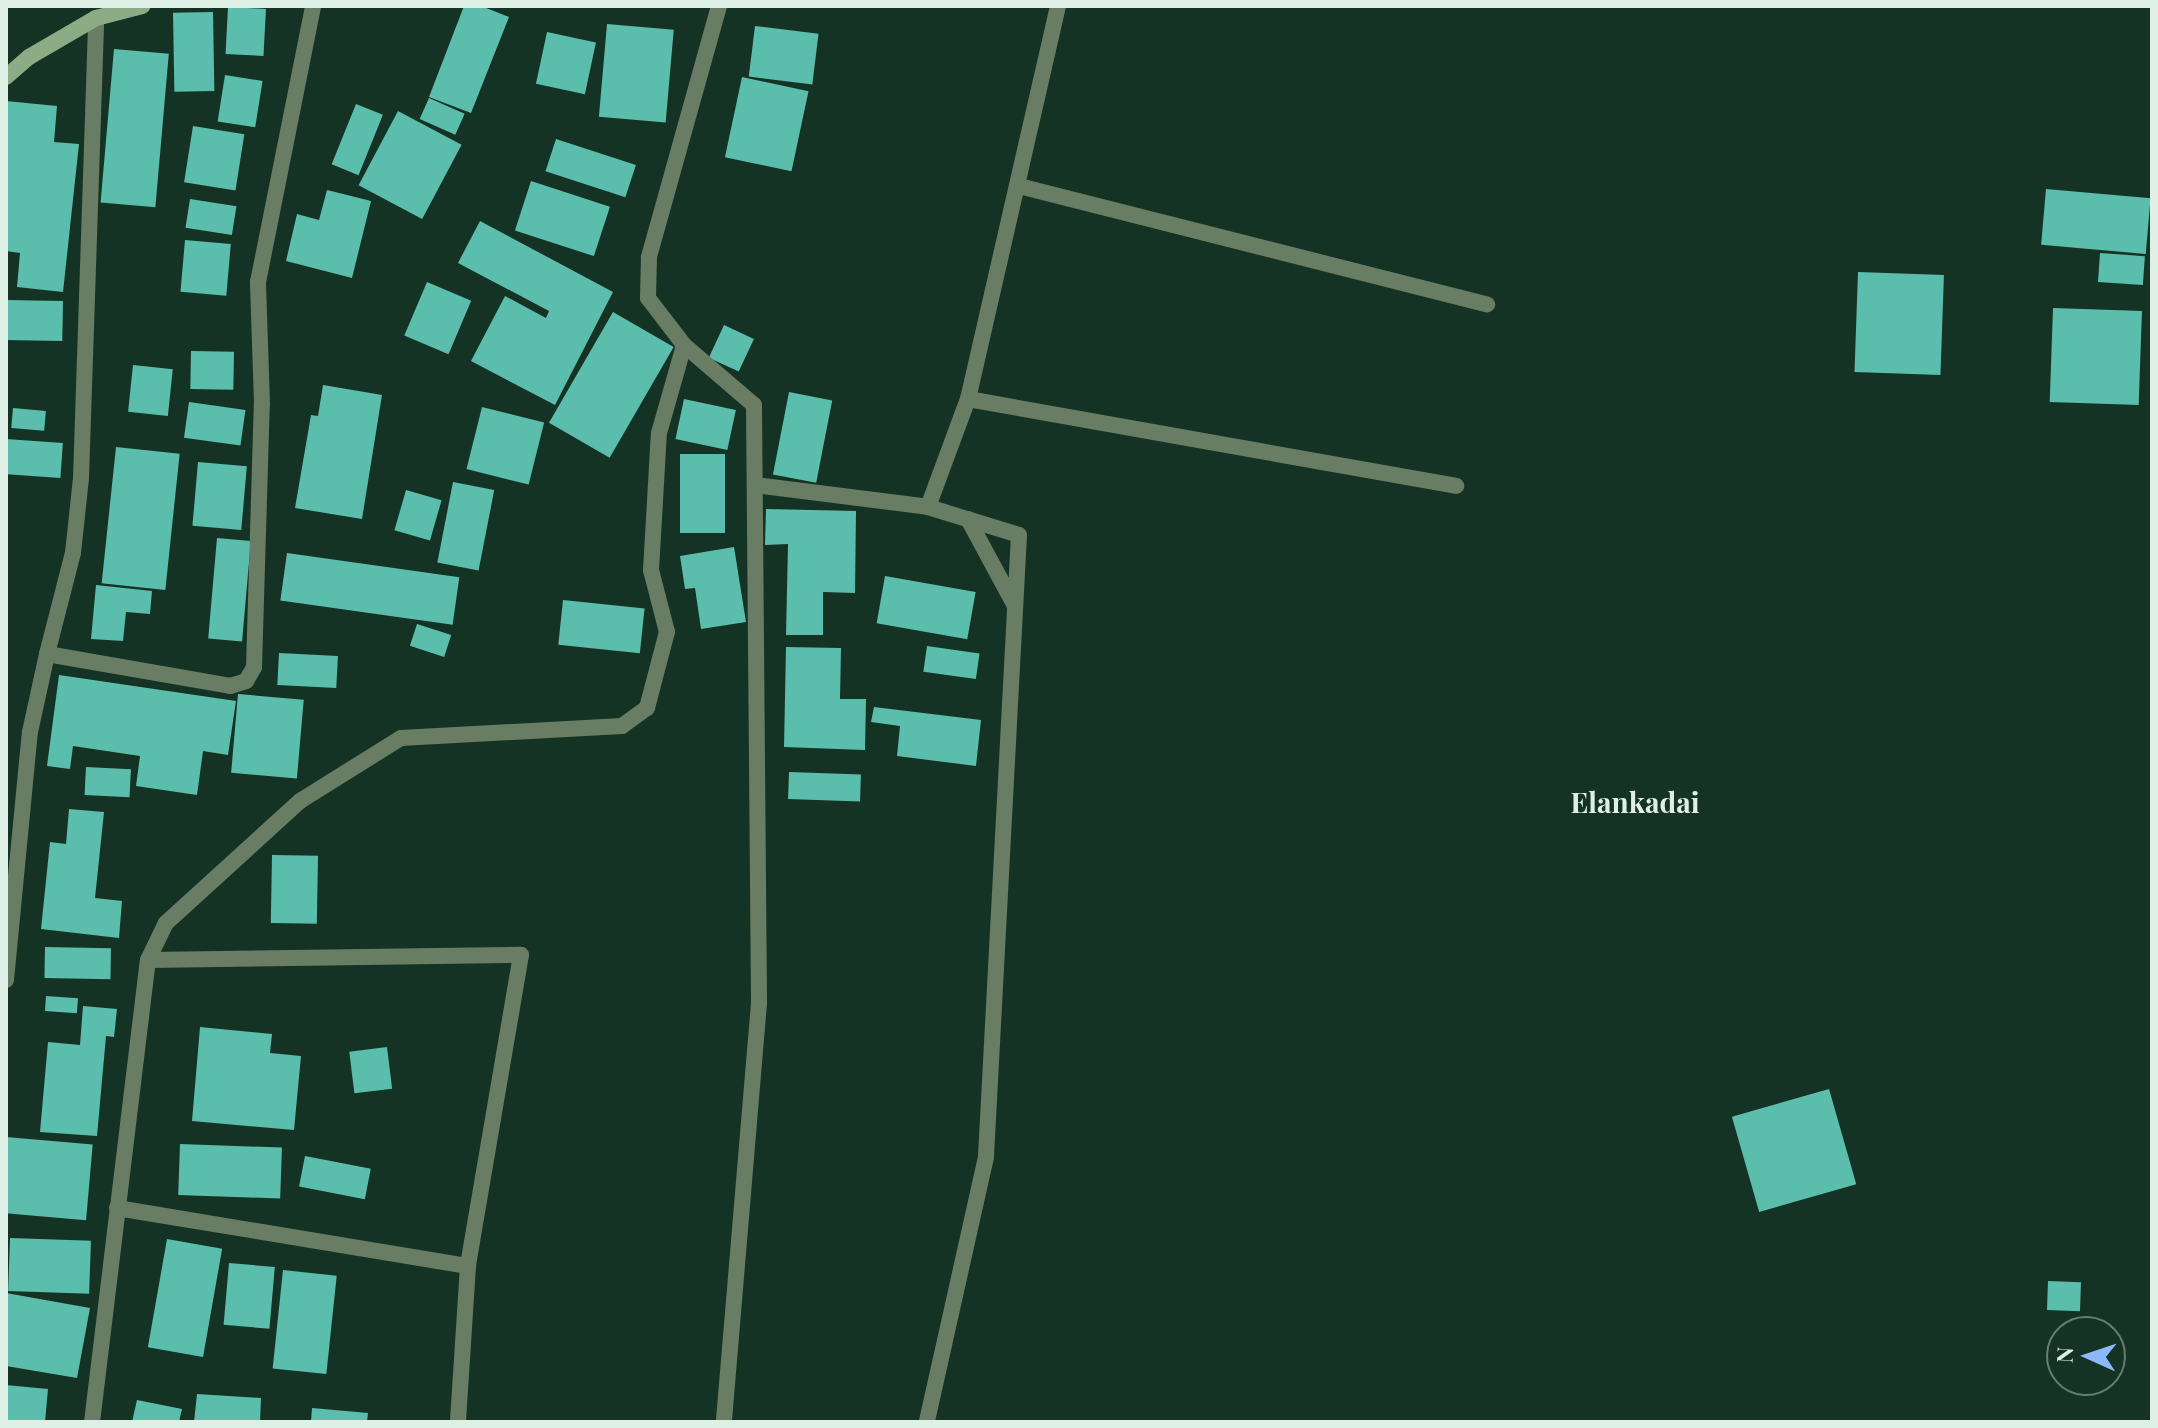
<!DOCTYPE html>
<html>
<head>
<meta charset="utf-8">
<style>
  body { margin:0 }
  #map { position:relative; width:2158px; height:1428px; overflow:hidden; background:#153324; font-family:"Playfair Display",serif }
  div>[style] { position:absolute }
  .building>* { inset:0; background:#5bbeac; transform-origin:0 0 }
  .street>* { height:16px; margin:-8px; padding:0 8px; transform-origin:8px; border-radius:8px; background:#697d65 }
  .secondary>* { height:16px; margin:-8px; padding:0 8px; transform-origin:8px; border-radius:8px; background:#8bac85 }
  span { translate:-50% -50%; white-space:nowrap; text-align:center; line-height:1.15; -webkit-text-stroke:8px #153324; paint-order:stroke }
  .district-label { font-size:28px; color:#deefe5; font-weight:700 }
  .frame { position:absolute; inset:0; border:8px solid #deefe5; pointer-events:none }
  .north { position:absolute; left:2046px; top:1316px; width:80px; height:80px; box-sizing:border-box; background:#153324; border:2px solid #657e71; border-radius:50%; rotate:273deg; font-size:22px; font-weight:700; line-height:32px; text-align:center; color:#deefe5 }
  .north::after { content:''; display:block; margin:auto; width:28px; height:36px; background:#8cb9fc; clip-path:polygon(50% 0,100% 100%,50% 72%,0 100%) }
</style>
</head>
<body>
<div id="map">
  <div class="building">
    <div style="clip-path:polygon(464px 6px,481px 6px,509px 17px,471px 113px,429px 97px)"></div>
    <div style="left:228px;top:7px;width:38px;height:47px;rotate:3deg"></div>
    <div style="left:213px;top:12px;width:79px;height:40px;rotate:89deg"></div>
    <div style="left:607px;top:24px;width:67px;height:93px;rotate:5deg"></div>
    <div style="left:755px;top:26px;width:64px;height:51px;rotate:7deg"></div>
    <div style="left:547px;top:32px;width:50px;height:53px;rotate:12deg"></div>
    <div style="left:114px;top:49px;width:55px;height:154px;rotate:5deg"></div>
    <div style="left:225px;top:75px;width:38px;height:47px;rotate:9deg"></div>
    <div style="left:742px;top:77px;width:68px;height:82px;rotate:12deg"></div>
    <div style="left:429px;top:98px;width:39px;height:23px;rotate:24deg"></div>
    <div style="clip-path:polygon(6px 101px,57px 106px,54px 142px,79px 144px,63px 292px,17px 287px,20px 253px,6px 251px)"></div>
    <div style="left:356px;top:104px;width:29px;height:65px;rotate:22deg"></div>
    <div style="left:398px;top:111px;width:72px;height:84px;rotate:28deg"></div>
    <div style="left:193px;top:126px;width:52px;height:57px;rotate:9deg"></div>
    <div style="left:556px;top:139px;width:84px;height:34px;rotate:18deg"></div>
    <div style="left:531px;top:181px;width:83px;height:52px;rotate:18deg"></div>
    <div style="left:2046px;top:189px;width:105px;height:56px;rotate:5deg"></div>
    <div style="clip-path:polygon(327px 190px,371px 201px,352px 278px,286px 261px,297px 214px,319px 220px)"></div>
    <div style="left:190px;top:199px;width:47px;height:29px;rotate:9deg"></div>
    <div style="clip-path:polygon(480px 221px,613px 292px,555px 405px,471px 361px,505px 296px,546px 318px,549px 311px,458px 263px)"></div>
    <div style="left:185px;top:240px;width:46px;height:52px;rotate:5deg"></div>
    <div style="left:2100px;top:253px;width:45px;height:29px;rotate:4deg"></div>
    <div style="left:1858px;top:272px;width:86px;height:100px;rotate:2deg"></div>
    <div style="left:427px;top:282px;width:48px;height:58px;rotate:23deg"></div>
    <div style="left:6px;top:300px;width:57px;height:40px;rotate:1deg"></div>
    <div style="left:2053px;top:308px;width:89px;height:94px;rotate:2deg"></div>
    <div style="left:613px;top:312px;width:70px;height:128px;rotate:30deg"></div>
    <div style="left:724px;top:325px;width:33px;height:36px;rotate:25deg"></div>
    <div style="left:191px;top:351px;width:43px;height:38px;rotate:1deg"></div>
    <div style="left:133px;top:365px;width:40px;height:47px;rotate:6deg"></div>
    <div style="clip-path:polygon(323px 385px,382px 395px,362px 519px,295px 508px,311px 415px,318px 416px)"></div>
    <div style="left:789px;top:392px;width:44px;height:84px;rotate:11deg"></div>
    <div style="left:684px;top:399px;width:53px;height:41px;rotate:12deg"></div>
    <div style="left:189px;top:402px;width:57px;height:36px;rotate:8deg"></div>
    <div style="left:482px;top:407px;width:64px;height:64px;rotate:14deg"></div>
    <div style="left:13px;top:408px;width:33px;height:20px;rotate:5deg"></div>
    <div style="left:6px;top:439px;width:57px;height:35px;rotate:4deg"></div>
    <div style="left:116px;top:447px;width:64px;height:137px;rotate:6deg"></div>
    <div style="left:680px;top:454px;width:45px;height:79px"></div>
    <div style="left:198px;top:462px;width:49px;height:64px;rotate:5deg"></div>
    <div style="left:453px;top:482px;width:42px;height:82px;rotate:11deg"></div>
    <div style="left:406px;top:490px;width:37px;height:42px;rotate:16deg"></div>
    <div style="clip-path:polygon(766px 509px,856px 511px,855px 593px,823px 592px,823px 635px,786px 635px,788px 544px,765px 545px)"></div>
    <div style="left:217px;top:538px;width:34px;height:101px;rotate:5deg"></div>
    <div style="clip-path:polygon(734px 547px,746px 622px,701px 629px,695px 588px,685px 589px,680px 556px)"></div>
    <div style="left:287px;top:553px;width:174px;height:48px;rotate:8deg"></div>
    <div style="left:885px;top:576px;width:92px;height:48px;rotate:10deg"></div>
    <div style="clip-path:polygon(96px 585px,152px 591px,150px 614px,126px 612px,123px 641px,91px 639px)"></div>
    <div style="left:563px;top:600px;width:82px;height:45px;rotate:6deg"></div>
    <div style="left:417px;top:624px;width:36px;height:23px;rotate:18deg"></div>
    <div style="left:927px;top:646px;width:53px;height:26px;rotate:8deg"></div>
    <div style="clip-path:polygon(786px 647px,841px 648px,840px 699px,866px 699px,865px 750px,784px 747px)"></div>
    <div style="left:279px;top:653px;width:59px;height:32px;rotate:3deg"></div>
    <div style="clip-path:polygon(59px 675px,236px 701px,228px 755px,203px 751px,197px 795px,136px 786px,140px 756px,73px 746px,70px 769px,47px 766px)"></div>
    <div style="left:238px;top:694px;width:66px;height:79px;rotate:5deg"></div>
    <div style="clip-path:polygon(874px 707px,981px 720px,976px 766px,897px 756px,900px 726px,871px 722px)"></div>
    <div style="left:86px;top:767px;width:45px;height:28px;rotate:3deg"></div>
    <div style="left:789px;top:772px;width:72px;height:27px;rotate:2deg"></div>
    <div style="clip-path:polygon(69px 809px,104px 812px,95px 898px,122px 901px,119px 938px,41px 929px,50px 842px,66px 844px)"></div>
    <div style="left:272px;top:855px;width:46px;height:68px;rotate:1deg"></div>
    <div style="left:45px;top:947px;width:66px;height:31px;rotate:1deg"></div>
    <div style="left:46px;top:996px;width:32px;height:15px;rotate:4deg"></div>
    <div style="clip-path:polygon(83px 1006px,117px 1009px,114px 1037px,106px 1036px,97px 1136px,40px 1132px,48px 1042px,80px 1045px)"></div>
    <div style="clip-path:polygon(200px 1027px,272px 1034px,270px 1053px,301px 1056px,294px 1130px,192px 1121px)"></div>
    <div style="left:387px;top:1047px;width:42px;height:38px;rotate:83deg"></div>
    <div style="left:1829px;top:1089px;width:99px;height:101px;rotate:74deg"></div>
    <div style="left:6px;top:1137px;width:87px;height:76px;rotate:5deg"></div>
    <div style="left:180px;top:1144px;width:102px;height:51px;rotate:2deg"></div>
    <div style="left:305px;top:1156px;width:67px;height:31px;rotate:11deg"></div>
    <div style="left:10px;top:1238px;width:81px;height:53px;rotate:2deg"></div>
    <div style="left:167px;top:1239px;width:56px;height:110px;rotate:10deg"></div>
    <div style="left:229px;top:1263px;width:46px;height:62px;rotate:5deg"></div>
    <div style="left:283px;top:1270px;width:54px;height:99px;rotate:6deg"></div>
    <div style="left:2048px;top:1281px;width:33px;height:29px;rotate:2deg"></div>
    <div style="clip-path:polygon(6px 1293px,90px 1308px,77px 1378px,6px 1366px)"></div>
    <div style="clip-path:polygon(6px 1385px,48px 1389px,45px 1422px,6px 1422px)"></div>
    <div style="clip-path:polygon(197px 1394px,261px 1398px,260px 1422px,194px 1422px)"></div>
    <div style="clip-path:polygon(137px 1400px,182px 1409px,179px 1422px,132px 1422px)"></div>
    <div style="clip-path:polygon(312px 1408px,368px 1413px,367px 1422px,311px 1422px)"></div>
  </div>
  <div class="street">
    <div style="left:719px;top:6px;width:261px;rotate:105.6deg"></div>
    <div style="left:649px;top:257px;width:41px;rotate:91.4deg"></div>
    <div style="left:648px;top:298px;width:59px;rotate:52.5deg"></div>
    <div style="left:684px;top:345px;width:92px;rotate:40.6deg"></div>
    <div style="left:754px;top:405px;width:598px;rotate:89.52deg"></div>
    <div style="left:759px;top:1003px;width:420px;rotate:94.8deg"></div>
    <div style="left:1019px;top:186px;width:483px;rotate:14.2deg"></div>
    <div style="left:968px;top:399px;width:496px;rotate:10.1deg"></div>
    <div style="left:755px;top:485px;width:174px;rotate:7.2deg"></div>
    <div style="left:928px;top:507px;width:95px;rotate:17.1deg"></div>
    <div style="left:1019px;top:535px;width:623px;rotate:93.04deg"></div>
    <div style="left:986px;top:1157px;width:271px;rotate:102.6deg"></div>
    <div style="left:928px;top:507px;width:115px;rotate:-69.7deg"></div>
    <div style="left:968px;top:399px;width:403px;rotate:-77.1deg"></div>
    <div style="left:968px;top:519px;width:99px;rotate:61.6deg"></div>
    <div style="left:47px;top:654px;width:104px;rotate:-75.6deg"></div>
    <div style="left:73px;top:553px;width:75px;rotate:-83.9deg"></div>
    <div style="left:81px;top:478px;width:460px;rotate:-88.1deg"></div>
    <div style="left:148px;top:960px;width:373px;rotate:-0.8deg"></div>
    <div style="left:521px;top:955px;width:315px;rotate:99.7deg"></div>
    <div style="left:468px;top:1266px;width:156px;rotate:93.7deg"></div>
    <div style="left:6px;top:980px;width:249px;rotate:-84.5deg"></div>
    <div style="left:30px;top:732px;width:80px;rotate:-77.7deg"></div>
    <div style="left:47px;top:654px;width:186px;rotate:9.9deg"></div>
    <div style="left:230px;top:686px;width:17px;rotate:-17deg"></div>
    <div style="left:246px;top:681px;width:16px;rotate:-60deg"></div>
    <div style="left:254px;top:667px;width:263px;rotate:-88.3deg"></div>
    <div style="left:262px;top:404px;width:122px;rotate:-91.9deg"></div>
    <div style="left:258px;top:282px;width:281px;rotate:-78.7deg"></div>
    <div style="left:117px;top:1208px;width:356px;rotate:9.4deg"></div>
    <div style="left:92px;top:1422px;width:465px;rotate:-83.1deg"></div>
    <div style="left:148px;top:960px;width:41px;rotate:-64.1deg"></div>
    <div style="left:166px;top:923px;width:181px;rotate:-42.3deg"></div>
    <div style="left:300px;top:801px;width:119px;rotate:-32deg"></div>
    <div style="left:401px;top:738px;width:221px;rotate:-3.1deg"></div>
    <div style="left:622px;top:726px;width:31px;rotate:-36deg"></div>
    <div style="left:647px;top:708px;width:79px;rotate:-75.3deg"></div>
    <div style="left:667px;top:632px;width:64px;rotate:-104.5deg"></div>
    <div style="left:651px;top:570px;width:137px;rotate:-86.7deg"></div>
    <div style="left:659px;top:433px;width:91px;rotate:-74.1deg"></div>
  </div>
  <div class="secondary">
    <div style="left:6px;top:77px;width:30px;rotate:-41deg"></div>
    <div style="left:29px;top:57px;width:78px;rotate:-30.2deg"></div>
    <div style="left:96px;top:18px;width:48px;rotate:-14.6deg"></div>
  </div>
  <div class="district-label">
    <span style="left:1635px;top:802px">Elankadai</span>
  </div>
  <div class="frame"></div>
  <div class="north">N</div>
</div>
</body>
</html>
